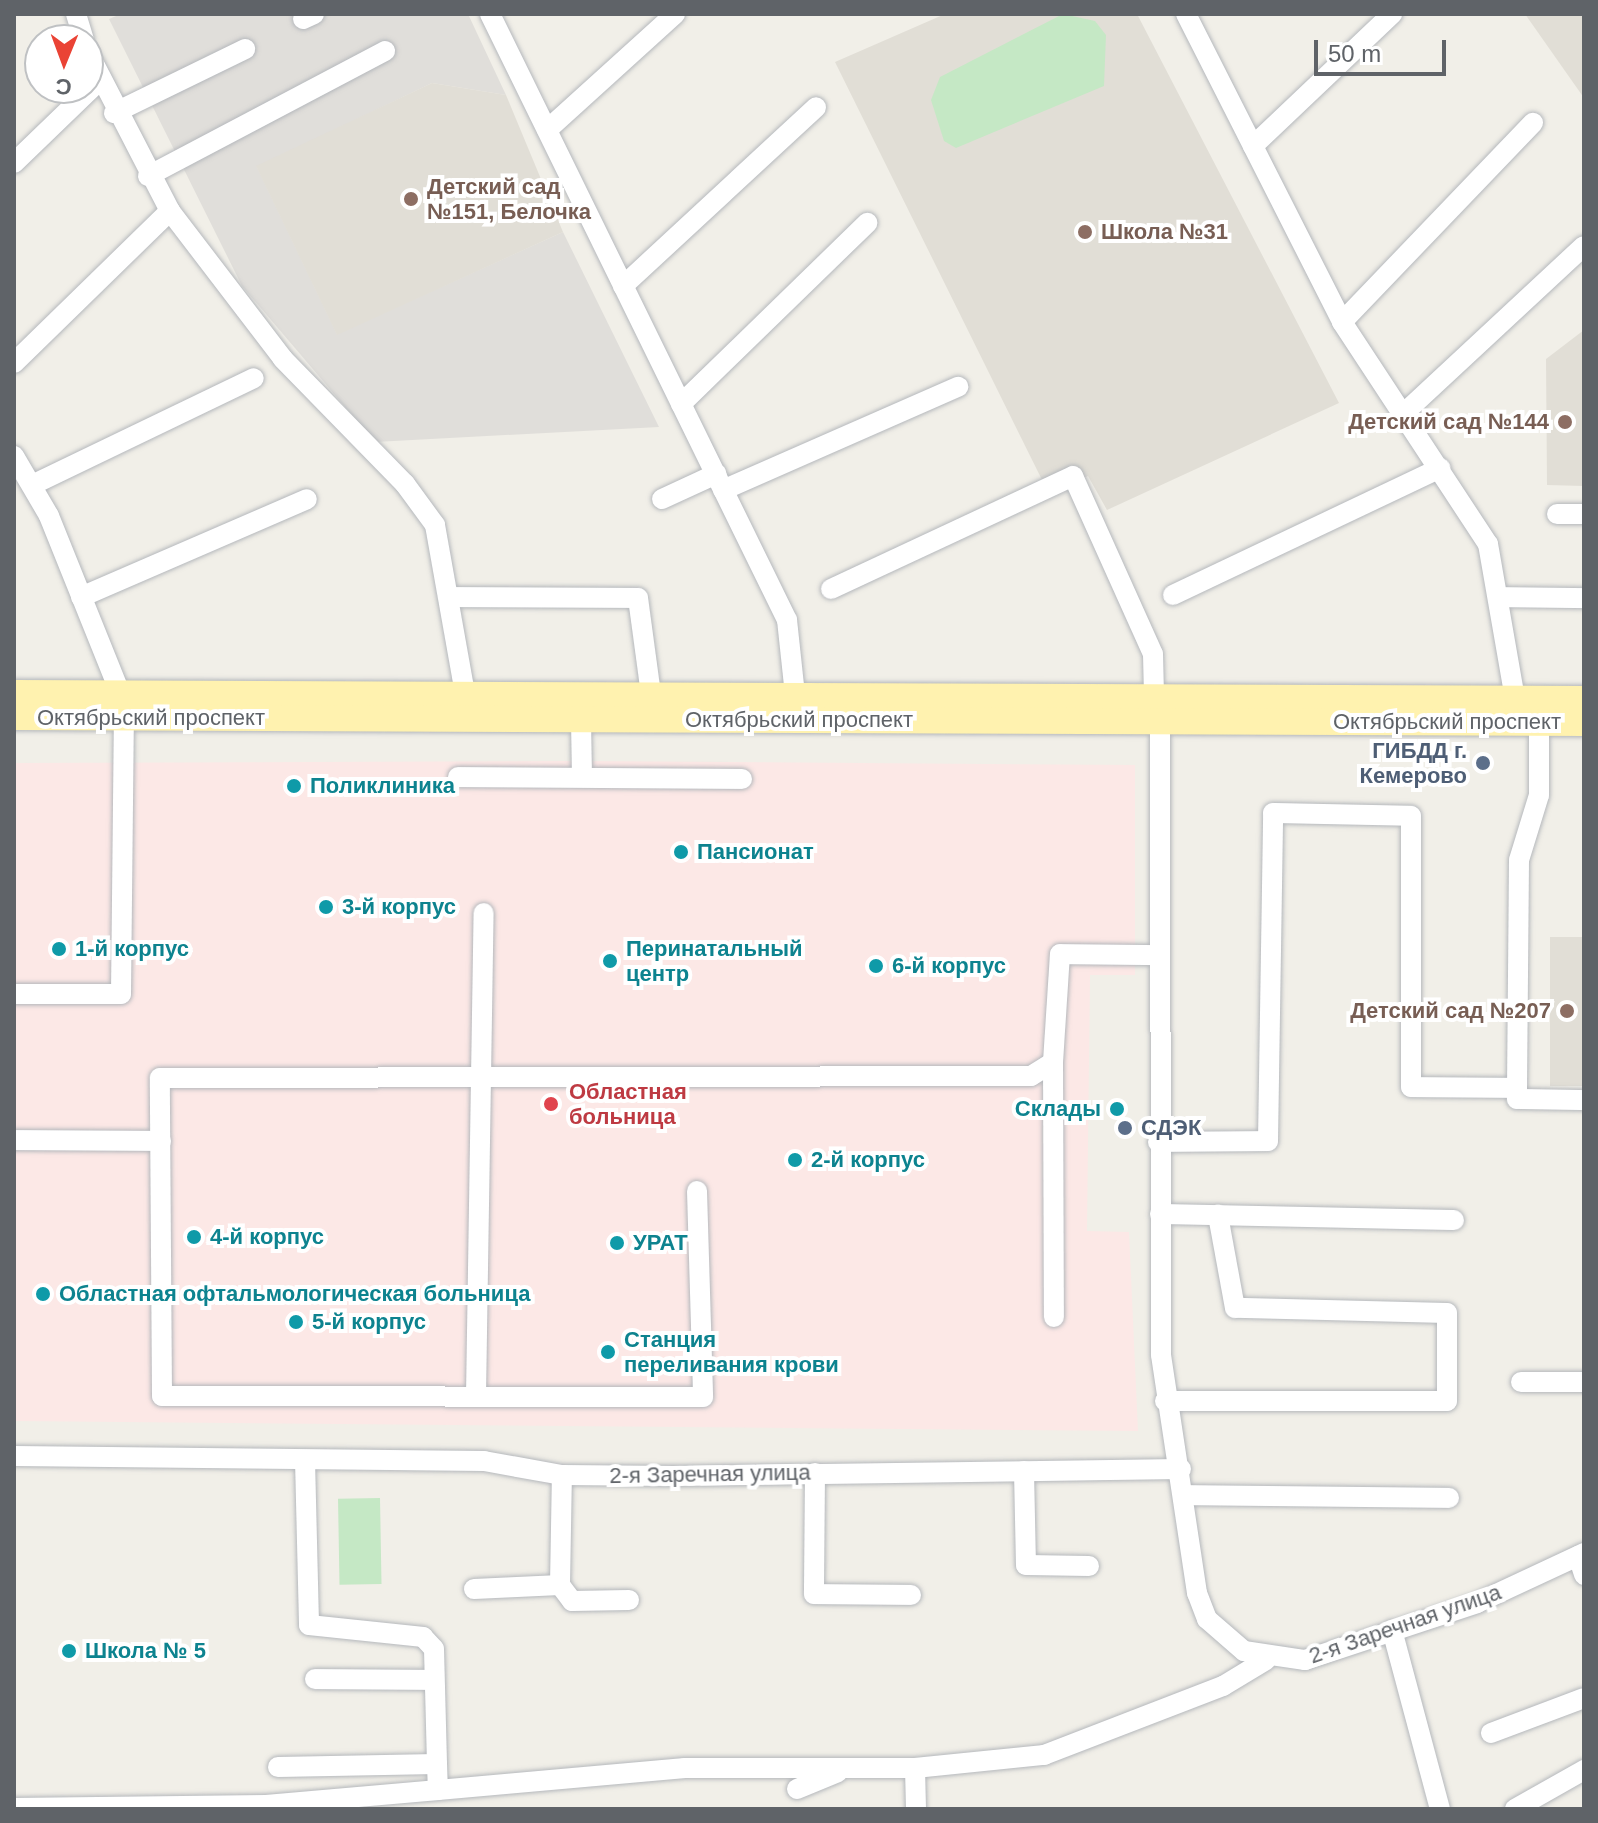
<!DOCTYPE html>
<html>
<head>
<meta charset="utf-8">
<style>
  body { margin:0 }
  #map { position:relative; width:1598px; height:1823px; overflow:hidden; background:#f1efe8; font-family:Arial,sans-serif }
  div>[style] { position:absolute }
  .industrial>* { inset:0; background:#e0deda }
  .education>* { inset:0; background:#e1ded6; transform-origin:0 0 }
  .medical>* { inset:0; background:#fce8e6 }
  .green>* { inset:0; background:#c5e8c5; transform-origin:0 0 }
  .roads { filter:drop-shadow(0 0 2px #b5b8bc) drop-shadow(0 0 2px #b5b8bc) }
  .minor>* { height:20px; margin:-10px; padding:0 10px; transform-origin:10px; border-radius:10px; background:#fff }
  .major>* { height:26px; margin:-13px; padding:0 13px; transform-origin:13px; border-radius:13px; background:#fff2af }
  .dots>* { width:22px; height:22px; translate:-50% -50%; box-sizing:border-box; border:4px solid #fff; border-radius:50% }
  span { translate:-50% -50%; white-space:nowrap; text-align:center; line-height:1.15; -webkit-text-stroke:8px #fff; paint-order:stroke }
  .education-label { font-size:22px; color:#785e54; font-weight:700 }
  .left { translate:0 -50%; text-align:left }
  .right { translate:-100% -50%; text-align:right }
  .street-label { font-size:22px; color:#5f6368 }
  .service-label { font-size:22px; color:#4e5e75; font-weight:700 }
  .culture-label { font-size:22px; color:#0d838f; font-weight:700 }
  .health-label { font-size:22px; color:#be3a42; font-weight:700 }
  .frame { position:absolute; inset:0; border:16px solid #5f6368; pointer-events:none }
  .north { position:absolute; left:24px; top:24px; width:80px; height:80px; box-sizing:border-box; background:#fff; border:2px solid #bfc1c3; border-radius:50%; rotate:181deg; font-size:22px; font-weight:700; line-height:32px; text-align:center; color:#5f6368 }
  .north::after { content:''; display:block; margin:auto; width:28px; height:36px; background:#ea4335; clip-path:polygon(50% 0,100% 100%,50% 72%,0 100%) }
  .scale { position:absolute; left:1314px; top:40px; width:132px; height:36px; box-sizing:border-box; border:4px solid #5f6368; border-top:0; padding-left:10px; font-size:24px; line-height:28px; white-space:nowrap; color:#5f6368; -webkit-text-stroke:6px #fff; paint-order:stroke }
</style>
</head>
<body>
<div id="map">
  <div class="industrial">
    <div style="clip-path:polygon(121px 14px,468px 14px,506px 95px,432px 83px,257px 167px,337px 334px,563px 232px,659px 427px,375px 442px,242px 286px,109px 19px)"></div>
  </div>
  <div class="education">
    <div style="clip-path:polygon(945px 14px,1137px 14px,1339px 403px,1107px 510px,1088px 476px,1049px 494px,835px 62px)"></div>
    <div style="clip-path:polygon(1525px 14px,1584px 14px,1584px 98px)"></div>
    <div style="clip-path:polygon(432px 83px,506px 95px,563px 232px,337px 335px,256px 166px)"></div>
    <div style="clip-path:polygon(1584px 330px,1584px 486px,1547px 485px,1546px 359px)"></div>
    <div style="left:1550px;top:937px;width:34px;height:149px"></div>
  </div>
  <div class="medical">
    <div style="clip-path:polygon(578px 761px,1135px 765px,1135px 975px,1090px 975px,1087px 1231px,1129px 1232px,1138px 1431px,14px 1421px,14px 763px)"></div>
  </div>
  <div class="green">
    <div style="clip-path:polygon(1063px 14px,1095px 21px,1106px 35px,1104px 86px,956px 148px,944px 141px,931px 100px,940px 77px)"></div>
    <div style="left:380px;top:1498px;width:86px;height:42px;rotate:89deg"></div>
  </div>
  <div class="roads">
    <div class="minor">
      <div style="left:76px;top:14px;width:27px;rotate:73deg"></div>
      <div style="left:490px;top:14px;width:675px;rotate:63.89deg"></div>
      <div style="left:787px;top:620px;width:75px;rotate:83.9deg"></div>
      <div style="left:1186px;top:14px;width:345px;rotate:63.1deg"></div>
      <div style="left:1342px;top:322px;width:266px;rotate:56.7deg"></div>
      <div style="left:1488px;top:544px;width:169px;rotate:80.1deg"></div>
      <div style="left:303px;top:19px;width:12px;rotate:-24deg"></div>
      <div style="left:88px;top:52px;width:179px;rotate:62.7deg"></div>
      <div style="left:170px;top:211px;width:186px;rotate:52.6deg"></div>
      <div style="left:283px;top:359px;width:175px;rotate:45.7deg"></div>
      <div style="left:405px;top:484px;width:51px;rotate:53.8deg"></div>
      <div style="left:435px;top:525px;width:172px;rotate:79.9deg"></div>
      <div style="left:114px;top:113px;width:146px;rotate:-26deg"></div>
      <div style="left:547px;top:130px;width:173px;rotate:-42.2deg"></div>
      <div style="left:1253px;top:146px;width:192px;rotate:-43.5deg"></div>
      <div style="left:14px;top:163px;width:117px;rotate:-44deg"></div>
      <div style="left:148px;top:176px;width:268px;rotate:-27.8deg"></div>
      <div style="left:623px;top:286px;width:263px;rotate:-42.8deg"></div>
      <div style="left:1342px;top:322px;width:276px;rotate:-46.2deg"></div>
      <div style="left:14px;top:363px;width:218px;rotate:-44.3deg"></div>
      <div style="left:681px;top:404px;width:260px;rotate:-44.2deg"></div>
      <div style="left:1402px;top:415px;width:248px;rotate:-42.9deg"></div>
      <div style="left:14px;top:456px;width:69px;rotate:59.7deg"></div>
      <div style="left:49px;top:516px;width:191px;rotate:68.1deg"></div>
      <div style="left:32px;top:485px;width:246px;rotate:-25.7deg"></div>
      <div style="left:723px;top:490px;width:257px;rotate:-23.7deg"></div>
      <div style="left:662px;top:499px;width:60px;rotate:-24.8deg"></div>
      <div style="left:1557px;top:514px;width:27px"></div>
      <div style="left:831px;top:589px;width:267px;rotate:-25deg"></div>
      <div style="left:1073px;top:476px;width:195px;rotate:65.8deg"></div>
      <div style="left:1153px;top:654px;width:42px;rotate:88.6deg"></div>
      <div style="left:1173px;top:595px;width:296px;rotate:-25.4deg"></div>
      <div style="left:81px;top:597px;width:246px;rotate:-23.4deg"></div>
      <div style="left:450px;top:597px;width:188px;rotate:0.3deg"></div>
      <div style="left:638px;top:598px;width:97px;rotate:82.3deg"></div>
      <div style="left:1501px;top:597px;width:83px;rotate:0.7deg"></div>
      <div style="left:1160px;top:707px;width:648px;rotate:89.91deg"></div>
      <div style="left:1161px;top:1355px;width:241px;rotate:81.4deg"></div>
      <div style="left:1197px;top:1593px;width:28px;rotate:69deg"></div>
      <div style="left:1207px;top:1619px;width:49px;rotate:40.9deg"></div>
      <div style="left:1244px;top:1651px;width:62px;rotate:8.4deg"></div>
      <div style="left:1305px;top:1660px;width:181px;rotate:-18.3deg"></div>
      <div style="left:1477px;top:1603px;width:118px;rotate:-25deg"></div>
      <div style="left:581px;top:720px;width:57px;rotate:89deg"></div>
      <div style="left:1539px;top:722px;width:73px;rotate:90deg"></div>
      <div style="left:1539px;top:795px;width:68px;rotate:107.1deg"></div>
      <div style="left:1519px;top:860px;width:239px;rotate:90.5deg"></div>
      <div style="left:1517px;top:1099px;width:67px;rotate:0.9deg"></div>
      <div style="left:458px;top:777px;width:284px;rotate:0.4deg"></div>
      <div style="left:14px;top:994px;width:107px"></div>
      <div style="left:121px;top:994px;width:275px;rotate:-89.4deg"></div>
      <div style="left:1053px;top:1062px;width:255px;rotate:89.8deg"></div>
      <div style="left:14px;top:1140px;width:147px;rotate:0.4deg"></div>
      <div style="left:1158px;top:1142px;width:110px;rotate:-0.5deg"></div>
      <div style="left:1268px;top:1141px;width:328px;rotate:-89.1deg"></div>
      <div style="left:1273px;top:813px;width:138px;rotate:1.2deg"></div>
      <div style="left:1411px;top:816px;width:271px;rotate:90deg"></div>
      <div style="left:1411px;top:1087px;width:106px;rotate:0.5deg"></div>
      <div style="left:697px;top:1191px;width:206px;rotate:88.3deg"></div>
      <div style="left:703px;top:1397px;width:541px;rotate:-179.89deg"></div>
      <div style="left:162px;top:1396px;width:318px;rotate:-90.4deg"></div>
      <div style="left:160px;top:1078px;width:871px;rotate:-0.13deg"></div>
      <div style="left:1031px;top:1076px;width:26px;rotate:-32deg"></div>
      <div style="left:1053px;top:1062px;width:108px;rotate:-86.3deg"></div>
      <div style="left:1060px;top:954px;width:98px;rotate:0.6deg"></div>
      <div style="left:1160px;top:1214px;width:294px;rotate:1.2deg"></div>
      <div style="left:1521px;top:1382px;width:63px"></div>
      <div style="left:476px;top:1396px;width:483px;rotate:-89.1deg"></div>
      <div style="left:1165px;top:1401px;width:282px"></div>
      <div style="left:1447px;top:1401px;width:88px;rotate:-90deg"></div>
      <div style="left:1447px;top:1313px;width:212px;rotate:-178.6deg"></div>
      <div style="left:1235px;top:1308px;width:95px;rotate:-100.4deg"></div>
      <div style="left:14px;top:1456px;width:470px;rotate:0.6deg"></div>
      <div style="left:484px;top:1461px;width:79px;rotate:10.2deg"></div>
      <div style="left:562px;top:1475px;width:112px;rotate:0.5deg"></div>
      <div style="left:674px;top:1476px;width:507px;rotate:-0.79deg"></div>
      <div style="left:305px;top:1460px;width:165px;rotate:88.6deg"></div>
      <div style="left:309px;top:1625px;width:115px;rotate:6deg"></div>
      <div style="left:423px;top:1637px;width:16px;rotate:47deg"></div>
      <div style="left:434px;top:1649px;width:115px;rotate:88.5deg"></div>
      <div style="left:1024px;top:1471px;width:94px;rotate:88.8deg"></div>
      <div style="left:1026px;top:1565px;width:63px;rotate:0.9deg"></div>
      <div style="left:815px;top:1473px;width:121px;rotate:90.5deg"></div>
      <div style="left:814px;top:1594px;width:97px;rotate:0.6deg"></div>
      <div style="left:1184px;top:1495px;width:265px;rotate:0.6deg"></div>
      <div style="left:1578px;top:1556px;width:20px;rotate:72deg"></div>
      <div style="left:560px;top:1585px;width:110px;rotate:-89deg"></div>
      <div style="left:474px;top:1589px;width:86px;rotate:-2.7deg"></div>
      <div style="left:560px;top:1585px;width:20px;rotate:53deg"></div>
      <div style="left:572px;top:1601px;width:57px;rotate:-1deg"></div>
      <div style="left:1392px;top:1630px;width:185px;rotate:75deg"></div>
      <div style="left:315px;top:1679px;width:118px;rotate:0.5deg"></div>
      <div style="left:1491px;top:1733px;width:99px;rotate:-20.6deg"></div>
      <div style="left:278px;top:1767px;width:159px;rotate:-1.1deg"></div>
      <div style="left:437px;top:1764px;width:26px;rotate:88deg"></div>
      <div style="left:438px;top:1790px;width:248px;rotate:-5.1deg"></div>
      <div style="left:685px;top:1768px;width:230px"></div>
      <div style="left:915px;top:1768px;width:130px;rotate:-5.8deg"></div>
      <div style="left:1044px;top:1755px;width:192px;rotate:-21.1deg"></div>
      <div style="left:1223px;top:1686px;width:50px;rotate:-31.2deg"></div>
      <div style="left:915px;top:1768px;width:41px;rotate:88.6deg"></div>
      <div style="left:797px;top:1789px;width:44px;rotate:-22.5deg"></div>
      <div style="left:14px;top:1808px;width:252px;rotate:-0.7deg"></div>
      <div style="left:266px;top:1805px;width:173px;rotate:-5deg"></div>
      <div style="left:1515px;top:1809px;width:79px;rotate:-29.5deg"></div>
    </div>
    <div class="major">
      <div style="left:14px;top:693px;width:1570px;rotate:0.22deg"></div>
      <div style="left:14px;top:717px;width:1570px;rotate:0.22deg"></div>
    </div>
  </div>
  <div class="dots">
    <div style="left:411px;top:199px;background:#8d6e63"></div>
    <div style="left:1085px;top:232px;background:#8d6e63"></div>
    <div style="left:1565px;top:422px;background:#8d6e63"></div>
    <div style="left:1483px;top:763px;background:#5c6f8a"></div>
    <div style="left:294px;top:786px;background:#0f9aa8"></div>
    <div style="left:681px;top:852px;background:#0f9aa8"></div>
    <div style="left:326px;top:907px;background:#0f9aa8"></div>
    <div style="left:59px;top:949px;background:#0f9aa8"></div>
    <div style="left:610px;top:961px;background:#0f9aa8"></div>
    <div style="left:876px;top:966px;background:#0f9aa8"></div>
    <div style="left:1567px;top:1011px;background:#8d6e63"></div>
    <div style="left:551px;top:1104px;background:#e0444e"></div>
    <div style="left:1117px;top:1109px;background:#0f9aa8"></div>
    <div style="left:1125px;top:1128px;background:#5c6f8a"></div>
    <div style="left:795px;top:1160px;background:#0f9aa8"></div>
    <div style="left:194px;top:1237px;background:#0f9aa8"></div>
    <div style="left:617px;top:1243px;background:#0f9aa8"></div>
    <div style="left:43px;top:1294px;background:#0f9aa8"></div>
    <div style="left:296px;top:1322px;background:#0f9aa8"></div>
    <div style="left:608px;top:1352px;background:#0f9aa8"></div>
    <div style="left:69px;top:1651px;background:#0f9aa8"></div>
  </div>
  <div class="education-label">
    <span class="left" style="left:427px;top:199px">Детский сад<br>№151, Белочка</span>
    <span class="left" style="left:1101px;top:232px">Школа №31</span>
    <span class="right" style="left:1549px;top:422px">Детский сад №144</span>
    <span class="right" style="left:1551px;top:1011px">Детский сад №207</span>
  </div>
  <div class="street-label">
    <span style="left:151px;top:718px">Октябрьский проспект</span>
    <span style="left:799px;top:720px">Октябрьский проспект</span>
    <span style="left:1447px;top:722px">Октябрьский проспект</span>
    <span style="left:710px;top:1474px;rotate:-1deg">2-я Заречная улица</span>
    <span style="left:1405px;top:1624px;rotate:-19deg">2-я Заречная улица</span>
  </div>
  <div class="service-label">
    <span class="right" style="left:1467px;top:763px">ГИБДД г.<br>Кемерово</span>
    <span class="left" style="left:1141px;top:1128px">СДЭК</span>
  </div>
  <div class="culture-label">
    <span class="left" style="left:310px;top:786px">Поликлиника</span>
    <span class="left" style="left:697px;top:852px">Пансионат</span>
    <span class="left" style="left:342px;top:907px">3-й корпус</span>
    <span class="left" style="left:626px;top:961px">Перинатальный<br>центр</span>
    <span class="left" style="left:75px;top:949px">1-й корпус</span>
    <span class="left" style="left:892px;top:966px">6-й корпус</span>
    <span class="right" style="left:1101px;top:1109px">Склады</span>
    <span class="left" style="left:811px;top:1160px">2-й корпус</span>
    <span class="left" style="left:210px;top:1237px">4-й корпус</span>
    <span class="left" style="left:633px;top:1243px">УРАТ</span>
    <span class="left" style="left:59px;top:1294px">Областная офтальмологическая больница</span>
    <span class="left" style="left:312px;top:1322px">5-й корпус</span>
    <span class="left" style="left:624px;top:1352px">Станция<br>переливания крови</span>
    <span class="left" style="left:85px;top:1651px">Школа № 5</span>
  </div>
  <div class="health-label">
    <span class="left" style="left:569px;top:1104px">Областная<br>больница</span>
  </div>
  <div class="frame"></div>
  <div class="north">С</div>
  <div class="scale">50 m</div>
</div>
</body>
</html>
